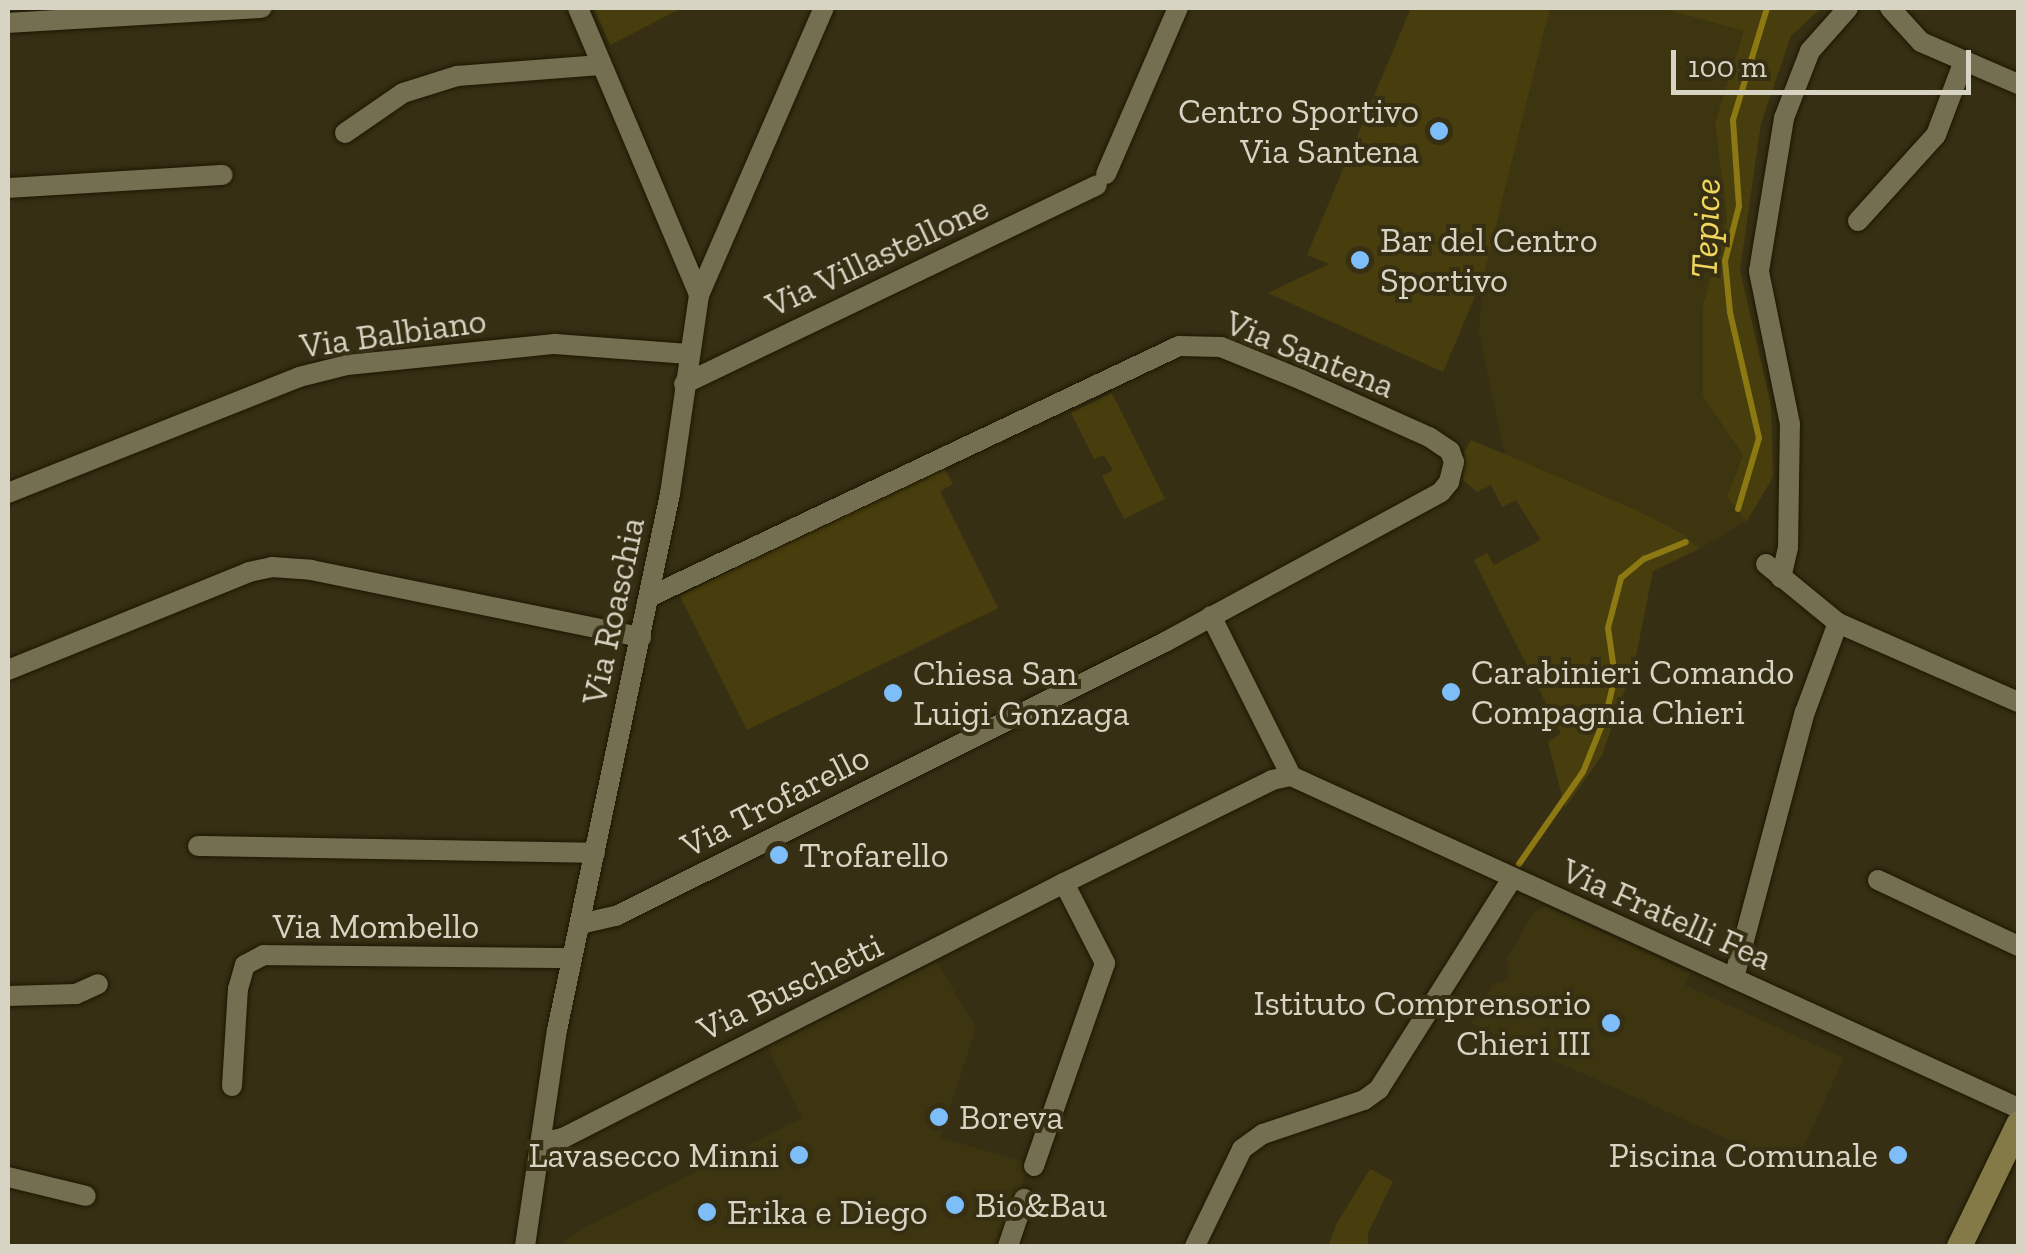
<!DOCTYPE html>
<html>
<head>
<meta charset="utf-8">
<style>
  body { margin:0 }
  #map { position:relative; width:2026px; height:1254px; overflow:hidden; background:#362f14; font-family:"Zilla Slab",serif }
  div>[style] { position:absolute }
  .built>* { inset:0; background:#3d3510 }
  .green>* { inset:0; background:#483e0d }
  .stream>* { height:6px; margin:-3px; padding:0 3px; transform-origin:3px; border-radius:3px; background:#8d7913 }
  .roads { filter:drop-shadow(0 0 2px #1d1700) drop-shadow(0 0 2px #1d1700) }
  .street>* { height:20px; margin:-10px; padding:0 10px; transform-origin:10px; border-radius:10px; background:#756f51 }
  .secondary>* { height:25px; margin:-12.5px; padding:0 12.5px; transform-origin:12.5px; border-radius:12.5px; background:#847a48 }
  .dots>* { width:28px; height:28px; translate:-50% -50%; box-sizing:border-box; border:5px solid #362f14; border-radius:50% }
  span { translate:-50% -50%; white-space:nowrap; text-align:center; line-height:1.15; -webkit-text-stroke:8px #362f14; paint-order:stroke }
  .poi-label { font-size:35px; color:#d8d4c4 }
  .right { translate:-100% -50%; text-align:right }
  .left { translate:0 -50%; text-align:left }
  .street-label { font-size:35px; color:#d8d4c4 }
  .water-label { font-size:38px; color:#f1d65c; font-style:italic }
  .frame { position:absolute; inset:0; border:10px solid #d8d4c4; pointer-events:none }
  .scale { position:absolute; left:1671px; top:50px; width:300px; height:45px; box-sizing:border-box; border:5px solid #d8d4c4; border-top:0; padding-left:12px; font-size:30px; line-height:35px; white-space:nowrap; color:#d8d4c4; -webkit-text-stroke:8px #362f14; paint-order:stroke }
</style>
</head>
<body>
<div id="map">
  <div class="built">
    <div style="clip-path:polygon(1550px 8px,1661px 8px,1744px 31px,1715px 123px,1727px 219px,1703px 305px,1703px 395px,1743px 455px,1727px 497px,1747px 521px,1699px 549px,1685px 535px,1636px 510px,1505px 455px,1479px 333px,1483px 278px)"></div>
    <div style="clip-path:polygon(1545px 906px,1690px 973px,1685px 985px,1844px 1058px,1794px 1169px,1471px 1023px,1493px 984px,1509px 979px,1507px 958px,1535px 911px)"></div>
    <div style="clip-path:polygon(937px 962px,976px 1028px,940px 1137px,1029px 1164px,1001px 1246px,565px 1246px,565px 1240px,586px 1227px,802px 1118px,767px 1047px)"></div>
  </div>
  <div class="green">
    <div style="clip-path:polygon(594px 8px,682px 8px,610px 45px)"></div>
    <div style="clip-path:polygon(1411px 8px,1550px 8px,1483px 278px,1443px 372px,1268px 293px,1329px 264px,1307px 255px)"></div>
    <div style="clip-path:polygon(1661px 8px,1821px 8px,1791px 36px,1761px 123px,1740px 270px,1771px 406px,1773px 477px,1747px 521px,1727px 497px,1743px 455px,1703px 396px,1703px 305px,1727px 219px,1715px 123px,1744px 31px)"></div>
    <div style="clip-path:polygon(1112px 393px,1165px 499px,1124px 519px,1102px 476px,1113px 470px,1104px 455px,1094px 459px,1071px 413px)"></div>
    <div style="clip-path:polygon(1471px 440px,1636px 510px,1685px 535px,1699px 549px,1653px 571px,1635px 661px,1602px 755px,1565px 808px,1548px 742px,1561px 733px,1474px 560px,1487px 553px,1494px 565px,1541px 540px,1516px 500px,1502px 507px,1491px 485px,1477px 492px,1463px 480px,1464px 452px)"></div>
    <div style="clip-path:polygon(942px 464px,953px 484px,940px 491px,998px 608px,747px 730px,680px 596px)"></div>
    <div style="clip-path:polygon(1370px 1169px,1393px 1181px,1368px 1233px,1368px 1246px,1328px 1246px,1337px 1223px)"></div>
  </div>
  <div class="stream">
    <div style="left:1738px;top:509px;width:74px;rotate:-73.5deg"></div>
    <div style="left:1759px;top:438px;width:129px;rotate:-103deg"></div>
    <div style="left:1730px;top:312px;width:51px;rotate:-95.6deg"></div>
    <div style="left:1725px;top:261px;width:57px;rotate:-75.7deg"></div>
    <div style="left:1739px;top:206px;width:86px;rotate:-94deg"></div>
    <div style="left:1733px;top:120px;width:117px;rotate:-73.1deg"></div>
    <div style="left:1519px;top:864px;width:112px;rotate:-55.2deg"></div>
    <div style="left:1583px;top:772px;width:61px;rotate:-68deg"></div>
    <div style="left:1606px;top:715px;width:39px;rotate:-77deg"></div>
    <div style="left:1615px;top:677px;width:49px;rotate:-98.1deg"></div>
    <div style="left:1608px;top:628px;width:52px;rotate:-75.4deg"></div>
    <div style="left:1621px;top:578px;width:30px;rotate:-40deg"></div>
    <div style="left:1644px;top:559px;width:45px;rotate:-22deg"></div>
  </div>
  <div class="roads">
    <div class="street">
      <div style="left:578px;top:8px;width:311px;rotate:67.1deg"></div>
      <div style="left:1890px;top:8px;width:46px;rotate:47.6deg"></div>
      <div style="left:1921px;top:42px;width:106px;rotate:23.4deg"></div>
      <div style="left:8px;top:23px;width:254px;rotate:-3.4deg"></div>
      <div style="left:345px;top:133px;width:70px;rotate:-34.6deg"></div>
      <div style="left:403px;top:93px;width:57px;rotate:-17.5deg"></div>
      <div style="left:457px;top:76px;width:144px;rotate:-4.4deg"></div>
      <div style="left:1106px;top:174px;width:181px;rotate:-66.6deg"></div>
      <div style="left:8px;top:188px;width:215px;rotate:-3.5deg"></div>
      <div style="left:1858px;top:221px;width:116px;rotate:-47.8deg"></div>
      <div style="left:1936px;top:135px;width:79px;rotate:-69.3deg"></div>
      <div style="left:684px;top:384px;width:458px;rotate:-25.7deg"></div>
      <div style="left:8px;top:493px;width:313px;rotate:-21.7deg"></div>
      <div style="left:299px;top:377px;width:49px;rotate:-14deg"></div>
      <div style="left:347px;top:365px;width:209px;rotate:-5.8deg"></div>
      <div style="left:555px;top:344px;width:134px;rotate:4.3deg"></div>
      <div style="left:1766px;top:564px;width:93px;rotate:39.3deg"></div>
      <div style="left:1838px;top:623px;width:197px;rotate:23.7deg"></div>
      <div style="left:1781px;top:578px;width:32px;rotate:-77deg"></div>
      <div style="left:1788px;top:547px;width:123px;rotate:-89.1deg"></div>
      <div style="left:1790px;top:424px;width:156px;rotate:-101.5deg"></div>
      <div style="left:1759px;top:271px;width:155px;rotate:-80.7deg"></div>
      <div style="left:1784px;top:118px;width:72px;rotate:-68.8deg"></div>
      <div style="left:1810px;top:51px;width:57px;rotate:-48.5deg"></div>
      <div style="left:1211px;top:616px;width:179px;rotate:63.4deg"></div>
      <div style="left:8px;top:670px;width:260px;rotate:-22.1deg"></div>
      <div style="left:249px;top:572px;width:24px;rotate:-12deg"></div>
      <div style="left:272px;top:567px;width:39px;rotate:4deg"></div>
      <div style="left:311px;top:570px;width:337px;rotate:11.5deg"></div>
      <div style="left:1291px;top:776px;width:799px;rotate:24.54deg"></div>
      <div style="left:198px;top:846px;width:397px;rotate:1deg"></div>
      <div style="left:1878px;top:880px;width:155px;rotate:25.2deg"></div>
      <div style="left:580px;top:924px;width:37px;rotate:-13deg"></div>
      <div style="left:616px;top:916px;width:614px;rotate:-26.52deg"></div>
      <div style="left:1165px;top:642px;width:314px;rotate:-28.5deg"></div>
      <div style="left:1441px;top:492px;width:13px;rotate:-51deg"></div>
      <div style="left:1449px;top:482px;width:21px;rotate:-76deg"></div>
      <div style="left:1454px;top:462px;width:12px;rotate:-110deg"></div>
      <div style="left:1450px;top:451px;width:25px;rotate:-146deg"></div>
      <div style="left:1429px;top:437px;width:139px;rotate:-155.8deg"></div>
      <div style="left:1302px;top:380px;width:87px;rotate:-157.8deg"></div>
      <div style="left:1221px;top:347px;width:42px;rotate:-178.6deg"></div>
      <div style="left:1179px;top:346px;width:586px;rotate:154.66deg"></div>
      <div style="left:1734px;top:978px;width:275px;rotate:-75.1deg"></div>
      <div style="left:1805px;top:712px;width:95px;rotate:-69.7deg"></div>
      <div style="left:8px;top:996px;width:68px;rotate:-1.7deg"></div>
      <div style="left:76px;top:994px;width:24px;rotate:-24deg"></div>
      <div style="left:232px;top:1086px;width:97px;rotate:-86.5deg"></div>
      <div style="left:238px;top:989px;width:25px;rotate:-74deg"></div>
      <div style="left:245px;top:965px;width:21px;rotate:-28deg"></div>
      <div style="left:264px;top:955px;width:307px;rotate:0.6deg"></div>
      <div style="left:541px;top:1143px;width:23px;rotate:-13deg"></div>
      <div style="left:563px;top:1138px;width:562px;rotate:-26.98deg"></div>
      <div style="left:1064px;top:883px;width:232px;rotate:-26.3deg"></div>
      <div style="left:1272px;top:780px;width:19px;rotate:-12deg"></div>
      <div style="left:1034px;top:1166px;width:215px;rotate:-70.7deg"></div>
      <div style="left:1105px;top:963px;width:90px;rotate:-117.1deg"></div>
      <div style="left:8px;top:1177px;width:80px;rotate:13.7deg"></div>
      <div style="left:525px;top:1246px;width:218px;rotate:-81.6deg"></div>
      <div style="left:557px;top:1030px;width:548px;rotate:-78.1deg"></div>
      <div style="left:670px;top:494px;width:201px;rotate:-81.7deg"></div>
      <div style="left:699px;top:295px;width:313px;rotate:-66.5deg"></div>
      <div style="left:1008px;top:1246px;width:50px;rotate:-71.2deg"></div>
      <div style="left:1195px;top:1246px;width:108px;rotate:-64.1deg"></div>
      <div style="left:1242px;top:1149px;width:26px;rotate:-36deg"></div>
      <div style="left:1263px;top:1134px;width:107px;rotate:-18.6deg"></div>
      <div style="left:1364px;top:1100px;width:19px;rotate:-36deg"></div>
      <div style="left:1379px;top:1089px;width:249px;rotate:-57.7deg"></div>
    </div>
    <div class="secondary">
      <div style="left:1959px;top:1246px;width:136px;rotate:-64.2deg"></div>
    </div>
  </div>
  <div class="dots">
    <div style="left:1439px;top:131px;background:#7dbef9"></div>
    <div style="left:1360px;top:260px;background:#7dbef9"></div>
    <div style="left:1451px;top:692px;background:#7dbef9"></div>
    <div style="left:893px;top:693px;background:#7dbef9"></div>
    <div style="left:779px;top:855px;background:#7dbef9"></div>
    <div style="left:1611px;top:1023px;background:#7dbef9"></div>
    <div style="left:939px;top:1117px;background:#7dbef9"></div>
    <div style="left:799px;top:1155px;background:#7dbef9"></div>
    <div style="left:1898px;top:1155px;background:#7dbef9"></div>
    <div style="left:955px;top:1205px;background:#7dbef9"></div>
    <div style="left:707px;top:1212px;background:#7dbef9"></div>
  </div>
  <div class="poi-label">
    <span class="right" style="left:1419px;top:131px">Centro Sportivo<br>Via Santena</span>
    <span class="left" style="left:1380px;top:260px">Bar del Centro<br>Sportivo</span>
    <span class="left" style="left:1471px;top:692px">Carabinieri Comando<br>Compagnia Chieri</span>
    <span class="left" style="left:913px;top:693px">Chiesa San<br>Luigi Gonzaga</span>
    <span class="left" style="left:799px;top:855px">Trofarello</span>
    <span class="right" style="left:1591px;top:1023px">Istituto Comprensorio<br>Chieri III</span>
    <span class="left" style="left:959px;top:1117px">Boreva</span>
    <span class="right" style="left:779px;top:1155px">Lavasecco Minni</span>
    <span class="right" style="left:1878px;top:1155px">Piscina Comunale</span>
    <span class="left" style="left:975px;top:1205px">Bio&amp;Bau</span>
    <span class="left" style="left:727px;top:1212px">Erika e Diego</span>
  </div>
  <div class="street-label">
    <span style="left:877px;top:256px;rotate:-25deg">Via Villastellone</span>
    <span style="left:393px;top:333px;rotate:-8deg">Via Balbiano</span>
    <span style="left:1310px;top:354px;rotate:22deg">Via Santena</span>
    <span style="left:613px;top:611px;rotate:-78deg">Via Roaschia</span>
    <span style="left:775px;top:801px;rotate:-27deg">Via Trofarello</span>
    <span style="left:1667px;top:914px;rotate:24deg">Via Fratelli Fea</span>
    <span style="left:376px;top:926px">Via Mombello</span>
    <span style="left:790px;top:987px;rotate:-26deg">Via Buschetti</span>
  </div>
  <div class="water-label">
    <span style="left:1706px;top:228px;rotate:-88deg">Tepice</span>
  </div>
  <div class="frame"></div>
  <div class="scale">100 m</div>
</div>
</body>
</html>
